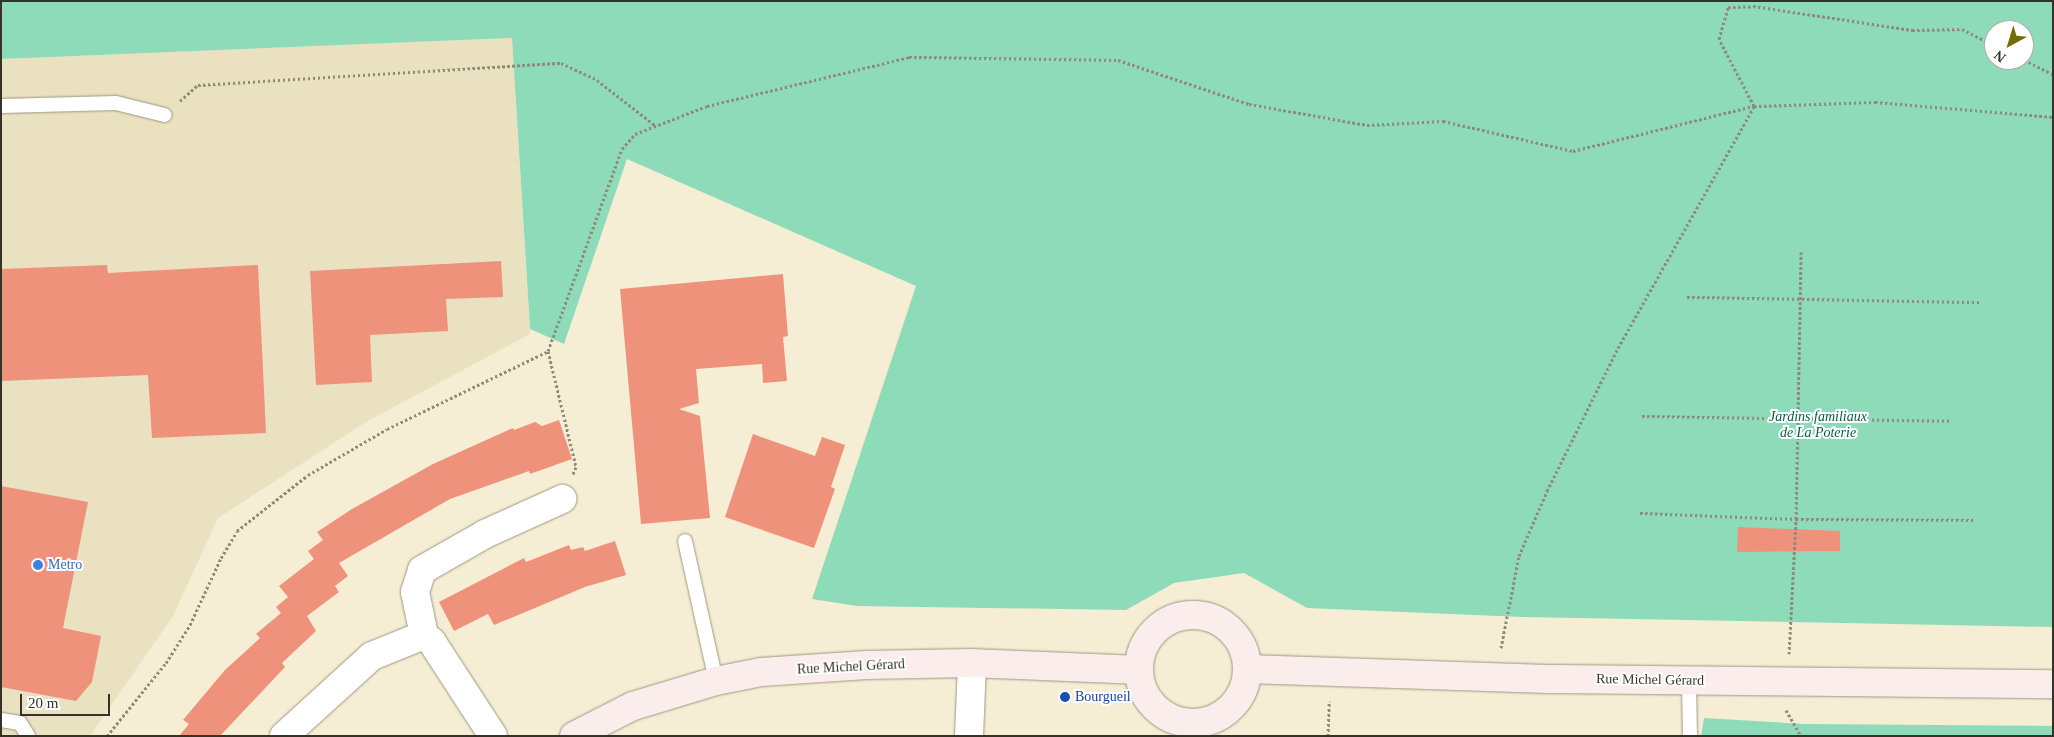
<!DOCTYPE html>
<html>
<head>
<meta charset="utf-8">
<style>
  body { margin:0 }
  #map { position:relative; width:2054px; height:737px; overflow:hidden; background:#f5eed5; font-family:Georgia,serif }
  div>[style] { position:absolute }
  .built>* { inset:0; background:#eae1c1 }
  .green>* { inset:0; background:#8ddbb8 }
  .building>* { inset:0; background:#ef927b }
  .path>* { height:3px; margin-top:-1.5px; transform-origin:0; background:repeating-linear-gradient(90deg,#8f8b7a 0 2.5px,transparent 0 5px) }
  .roads { filter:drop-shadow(0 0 1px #9e9881) drop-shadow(0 0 1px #9e9881) }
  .lane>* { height:14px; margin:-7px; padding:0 7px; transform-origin:7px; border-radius:7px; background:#fff }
  .street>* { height:28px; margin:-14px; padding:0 14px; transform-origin:14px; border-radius:14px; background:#fff }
  .secondary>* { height:28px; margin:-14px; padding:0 14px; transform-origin:14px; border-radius:14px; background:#fbedec }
  .secondary>.ring { margin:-14px; padding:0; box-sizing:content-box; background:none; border:28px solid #fbedec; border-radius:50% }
  .dots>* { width:14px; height:14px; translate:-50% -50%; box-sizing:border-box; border:2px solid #fff; border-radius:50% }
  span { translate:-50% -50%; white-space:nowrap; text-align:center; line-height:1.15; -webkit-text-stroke:4px #fff; paint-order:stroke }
  .park-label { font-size:14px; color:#045d42; font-style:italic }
  .shop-label { font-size:14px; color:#366cbe }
  .left { translate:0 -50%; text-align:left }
  .street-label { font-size:14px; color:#353329 }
  .transit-label { font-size:14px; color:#164399 }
  .frame { position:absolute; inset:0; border:2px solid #353329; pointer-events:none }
  .north { position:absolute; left:1984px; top:20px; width:50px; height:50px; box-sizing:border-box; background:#fff; border:1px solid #aeada9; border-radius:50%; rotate:219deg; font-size:14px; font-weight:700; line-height:20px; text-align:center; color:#353329 }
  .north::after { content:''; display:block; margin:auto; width:18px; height:22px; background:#746c08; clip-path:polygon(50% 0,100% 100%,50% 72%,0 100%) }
  .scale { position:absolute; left:20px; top:694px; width:90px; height:22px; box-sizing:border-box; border:2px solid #353329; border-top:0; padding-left:6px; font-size:15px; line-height:18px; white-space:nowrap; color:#353329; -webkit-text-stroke:4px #fff; paint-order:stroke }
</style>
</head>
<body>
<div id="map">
  <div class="built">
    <div style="clip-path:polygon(512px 38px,530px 334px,366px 422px,218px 518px,173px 616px,90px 736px,1px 736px,1px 59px)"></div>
  </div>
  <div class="green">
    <div style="clip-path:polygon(evenodd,1px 1px,2053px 1px,2053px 627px,1523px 617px,1307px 608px,1244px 573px,1174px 583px,1126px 610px,857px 606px,812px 599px,916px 286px,627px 159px,564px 344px,530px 329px,512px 38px,1px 59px,1px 1px,1994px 30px,2024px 30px,2024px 60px,1994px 60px,1994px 30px)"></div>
    <div style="clip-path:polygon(1704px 718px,1805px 724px,2053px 726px,2053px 736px,1701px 736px)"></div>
  </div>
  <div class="building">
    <div style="clip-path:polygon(501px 261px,503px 297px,446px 299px,448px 331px,370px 335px,372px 382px,316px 385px,310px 271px)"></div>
    <div style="clip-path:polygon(107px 265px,108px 273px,258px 265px,266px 433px,152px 438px,148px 375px,1px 381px,1px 269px)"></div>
    <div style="clip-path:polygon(783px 274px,788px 336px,783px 337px,787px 381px,763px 383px,762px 364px,696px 369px,699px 403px,679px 409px,700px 416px,710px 518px,641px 524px,620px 289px)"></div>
    <div style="clip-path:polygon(559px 420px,572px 459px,530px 474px,529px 471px,450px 499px,339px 563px,348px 576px,335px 586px,339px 592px,307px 616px,316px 631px,282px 663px,285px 667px,220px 736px,179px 736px,189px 724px,183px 720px,225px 670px,260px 638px,256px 634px,281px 613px,276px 607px,288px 597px,279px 586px,314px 559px,308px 551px,323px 540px,317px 532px,352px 509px,433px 464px,513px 428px,514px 430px,535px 422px,542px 426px)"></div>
    <div style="clip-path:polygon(753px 434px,815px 456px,822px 437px,845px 445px,831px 487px,835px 489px,814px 548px,725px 517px)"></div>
    <div style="clip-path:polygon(1px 486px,88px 502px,63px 628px,101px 636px,92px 682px,76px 701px,1px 687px)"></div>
    <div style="clip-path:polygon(1738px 527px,1840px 531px,1840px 551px,1737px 552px)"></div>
    <div style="clip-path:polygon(615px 541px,626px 575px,585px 587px,494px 625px,488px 614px,454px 631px,439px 602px,524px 558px,526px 562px,569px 545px,571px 550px,583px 547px,585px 551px)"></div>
  </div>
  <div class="path">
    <div style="left:2024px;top:60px;width:32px;rotate:26deg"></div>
    <div style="left:180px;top:101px;width:24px;rotate:-42deg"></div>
    <div style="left:198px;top:85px;width:364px;rotate:-3.5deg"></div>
    <div style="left:561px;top:63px;width:40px;rotate:25deg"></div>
    <div style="left:597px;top:80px;width:75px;rotate:37.9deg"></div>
    <div style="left:1754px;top:106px;width:76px;rotate:-117.6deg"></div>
    <div style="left:1719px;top:39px;width:33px;rotate:-74deg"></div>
    <div style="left:1728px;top:7px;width:25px;rotate:-2deg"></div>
    <div style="left:1753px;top:6px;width:161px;rotate:8.6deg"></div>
    <div style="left:1912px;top:30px;width:50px;rotate:-1.1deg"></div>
    <div style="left:1962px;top:29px;width:36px;rotate:27deg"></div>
    <div style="left:1687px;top:297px;width:294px;rotate:1deg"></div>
    <div style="left:548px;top:351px;width:119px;rotate:76.4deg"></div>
    <div style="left:576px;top:467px;width:8px;rotate:113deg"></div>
    <div style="left:1642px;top:416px;width:309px;rotate:0.9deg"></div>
    <div style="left:1640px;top:513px;width:156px;rotate:2.2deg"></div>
    <div style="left:1796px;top:519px;width:177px;rotate:0.3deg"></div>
    <div style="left:1501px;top:648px;width:94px;rotate:-78.9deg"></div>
    <div style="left:1519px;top:556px;width:71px;rotate:-66.7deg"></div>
    <div style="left:1547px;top:491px;width:160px;rotate:-63.6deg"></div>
    <div style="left:1618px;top:348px;width:277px;rotate:-60.6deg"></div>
    <div style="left:1789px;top:654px;width:135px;rotate:-87deg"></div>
    <div style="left:1796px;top:519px;width:267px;rotate:-88.9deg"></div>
    <div style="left:1786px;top:710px;width:30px;rotate:60deg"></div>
    <div style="left:107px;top:736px;width:94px;rotate:-51.1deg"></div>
    <div style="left:166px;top:663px;width:45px;rotate:-57.7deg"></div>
    <div style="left:190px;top:625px;width:74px;rotate:-65.2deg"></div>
    <div style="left:221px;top:558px;width:31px;rotate:-59deg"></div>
    <div style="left:237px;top:531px;width:90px;rotate:-38.3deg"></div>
    <div style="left:308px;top:475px;width:91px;rotate:-30.2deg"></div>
    <div style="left:387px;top:429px;width:179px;rotate:-25.8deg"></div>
    <div style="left:548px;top:351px;width:215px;rotate:-69.9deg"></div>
    <div style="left:622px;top:149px;width:20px;rotate:-49deg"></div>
    <div style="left:635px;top:134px;width:77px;rotate:-21.3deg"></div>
    <div style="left:707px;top:106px;width:208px;rotate:-13.6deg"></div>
    <div style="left:909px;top:57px;width:209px;rotate:0.8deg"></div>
    <div style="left:1118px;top:60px;width:138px;rotate:18.6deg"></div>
    <div style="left:1249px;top:104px;width:120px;rotate:10.1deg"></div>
    <div style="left:1367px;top:125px;width:76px;rotate:-3deg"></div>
    <div style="left:1443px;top:121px;width:133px;rotate:13deg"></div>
    <div style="left:1573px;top:151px;width:187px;rotate:-14deg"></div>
    <div style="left:1754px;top:106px;width:121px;rotate:-1.9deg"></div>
    <div style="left:1875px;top:102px;width:179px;rotate:4.8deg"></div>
    <div style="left:1187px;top:736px;width:15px;rotate:-58deg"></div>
    <div style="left:1328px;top:736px;width:35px;rotate:-88deg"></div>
  </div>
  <div class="roads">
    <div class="lane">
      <div style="left:1px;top:106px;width:115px;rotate:-1.5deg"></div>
      <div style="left:116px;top:103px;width:50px;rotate:13.8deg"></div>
      <div style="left:685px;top:541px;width:143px;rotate:77.5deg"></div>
      <div style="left:1689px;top:681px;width:55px;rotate:89deg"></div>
      <div style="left:1px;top:720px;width:19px;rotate:9deg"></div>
      <div style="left:20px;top:723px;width:15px;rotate:58deg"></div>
    </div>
    <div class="street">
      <div style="left:424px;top:635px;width:44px;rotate:-101.8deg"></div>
      <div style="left:415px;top:592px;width:23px;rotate:-72deg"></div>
      <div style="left:422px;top:570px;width:73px;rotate:-29.7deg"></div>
      <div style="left:485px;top:534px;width:85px;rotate:-24.4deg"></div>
      <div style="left:284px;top:736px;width:119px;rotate:-42.3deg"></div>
      <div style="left:372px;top:656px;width:56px;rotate:-22deg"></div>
      <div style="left:424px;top:635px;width:11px;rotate:41deg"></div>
      <div style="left:432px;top:642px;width:112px;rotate:57deg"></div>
      <div style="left:969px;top:736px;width:73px;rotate:-87.6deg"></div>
    </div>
    <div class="secondary">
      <div class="ring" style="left:1139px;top:615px;width:80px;height:80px"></div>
      <div style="left:1247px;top:669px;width:308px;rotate:1.9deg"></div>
      <div style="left:1555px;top:679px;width:498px;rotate:0.6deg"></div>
      <div style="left:574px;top:736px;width:66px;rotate:-27deg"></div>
      <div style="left:633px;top:706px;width:87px;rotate:-16.8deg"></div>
      <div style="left:716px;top:681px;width:46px;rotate:-11.3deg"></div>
      <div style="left:761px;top:672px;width:106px;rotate:-3.8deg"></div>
      <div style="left:867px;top:665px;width:105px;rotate:-1.1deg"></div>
      <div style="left:972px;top:663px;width:167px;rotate:2.4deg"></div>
    </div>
  </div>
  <div class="dots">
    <div style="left:38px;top:565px;background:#3f7fe0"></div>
    <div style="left:1065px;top:697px;background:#1a4fb4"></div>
  </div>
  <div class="park-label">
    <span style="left:1818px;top:425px">Jardins familiaux<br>de La Poterie</span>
  </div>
  <div class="shop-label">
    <span class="left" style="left:48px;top:565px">Metro</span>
  </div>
  <div class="street-label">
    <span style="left:851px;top:667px;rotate:-3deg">Rue Michel Gérard</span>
    <span style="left:1650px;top:680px;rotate:1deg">Rue Michel Gérard</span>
  </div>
  <div class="transit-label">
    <span class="left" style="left:1075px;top:697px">Bourgueil</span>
  </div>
  <div class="frame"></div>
  <div class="north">N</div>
  <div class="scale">20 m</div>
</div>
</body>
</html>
